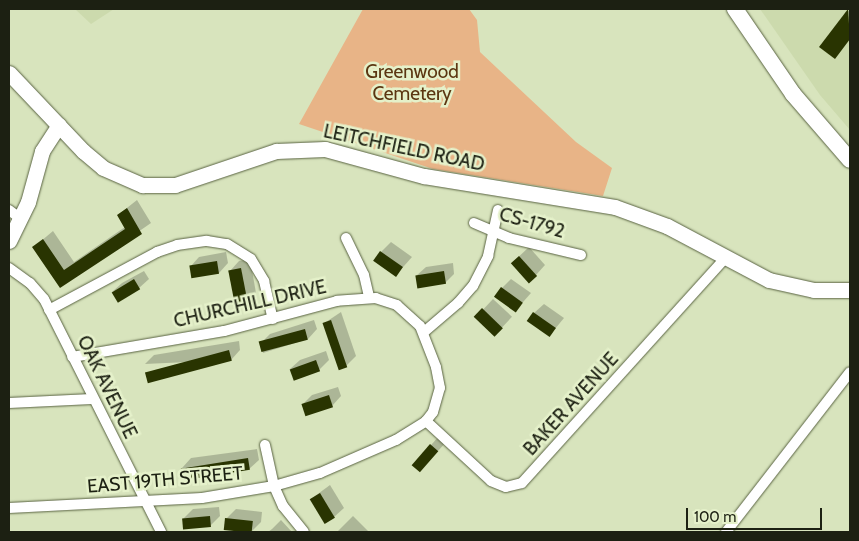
<!DOCTYPE html>
<html>
<head>
<meta charset="utf-8">
<style>
  body { margin:0 }
  #map { position:relative; width:859px; height:541px; overflow:hidden; background:#d8e4bd; font-family:Cabin,sans-serif }
  div>[style] { position:absolute }
  .built>* { inset:0; background:#ccdaad }
  .green>* { inset:0; background:#e8b487 }
  .shadow>* { inset:0; background:#0003; transform-origin:0 0 }
  .building>* { inset:0; background:#293401; transform-origin:0 0 }
  .roads { filter:drop-shadow(0 0 1px #596342) drop-shadow(0 0 1px #596342) }
  .street>* { height:10px; margin:-5px; padding:0 5px; transform-origin:5px; border-radius:5px; background:#fff }
  .secondary>* { height:15px; margin:-7.5px; padding:0 7.5px; transform-origin:7.5px; border-radius:7.5px; background:#fff }
  .primary>* { height:16px; margin:-8px; padding:0 8px; transform-origin:8px; border-radius:8px; background:#fff }
  span { translate:-50% -50%; white-space:nowrap; text-align:center; line-height:1.15; -webkit-text-stroke:5px #e5f1ca; paint-order:stroke }
  .park-label { font-size:19px; color:#5b3611 }
  .street-label { font-size:19px; color:#1c2012 }
  .frame { position:absolute; inset:0; border:10px solid #1c2012; pointer-events:none }
  .scale { position:absolute; left:686px; top:508px; width:136px; height:22px; box-sizing:border-box; border:2px solid #1c2012; border-top:0; padding-left:6px; font-size:15px; line-height:18px; white-space:nowrap; color:#1c2012; -webkit-text-stroke:4px #e5f1ca; paint-order:stroke }
</style>
</head>
<body>
<div id="map">
  <div class="built">
    <div style="clip-path:polygon(75px 9px,114px 9px,91px 24px)"></div>
    <div style="clip-path:polygon(760px 9px,850px 9px,850px 130px,820px 95px)"></div>
  </div>
  <div class="green">
    <div style="clip-path:polygon(363px 9px,469px 9px,477px 20px,480px 52px,576px 142px,612px 168px,603px 196px,433px 169px,299px 124px)"></div>
  </div>
  <div class="shadow">
    <div style="clip-path:polygon(850px 9px,850px 39px,835px 58px,821px 47px)"></div>
    <div style="clip-path:polygon(137px 200px,151px 223px,60px 286px,34px 247px,53px 231px,74px 262px,125px 227px,118px 215px)"></div>
    <div style="clip-path:polygon(391px 242px,412px 257px,396px 275px,381px 252px)"></div>
    <div style="clip-path:polygon(529px 247px,545px 265px,536px 275px,512px 263px)"></div>
    <div style="clip-path:polygon(226px 252px,228px 263px,219px 273px,190px 267px,199px 257px)"></div>
    <div style="clip-path:polygon(250px 259px,256px 293px,247px 302px,230px 271px,239px 261px)"></div>
    <div style="clip-path:polygon(453px 263px,454px 274px,445px 283px,416px 276px,426px 267px)"></div>
    <div style="clip-path:polygon(144px 271px,149px 279px,139px 288px,112px 292px,122px 283px)"></div>
    <div style="clip-path:polygon(511px 279px,531px 293px,516px 310px,502px 288px)"></div>
    <div style="left:493px;top:299px;width:26px;height:25px;rotate:43deg"></div>
    <div style="clip-path:polygon(544px 304px,564px 318px,550px 335px,534px 313px)"></div>
    <div style="clip-path:polygon(341px 312px,356px 356px,346px 366px,323px 324px)"></div>
    <div style="clip-path:polygon(314px 320px,317px 329px,308px 339px,263px 353px,261px 343px,270px 334px)"></div>
    <div style="clip-path:polygon(239px 341px,240px 350px,231px 360px,145px 364px,154px 355px)"></div>
    <div style="clip-path:polygon(326px 351px,329px 360px,319px 370px,290px 369px,300px 360px)"></div>
    <div style="clip-path:polygon(338px 387px,341px 396px,332px 406px,302px 405px,312px 395px)"></div>
    <div style="clip-path:polygon(440px 435px,447px 441px,429px 461px,414px 464px)"></div>
    <div style="clip-path:polygon(257px 449px,259px 460px,249px 469px,182px 468px,191px 458px)"></div>
    <div style="clip-path:polygon(330px 485px,344px 508px,334px 517px,311px 499px)"></div>
    <div style="clip-path:polygon(219px 507px,220px 516px,210px 526px,183px 519px,193px 509px)"></div>
    <div style="clip-path:polygon(236px 509px,262px 512px,261px 522px,252px 531px,226px 519px)"></div>
    <div style="clip-path:polygon(353px 516px,369px 532px,337px 532px)"></div>
    <div style="clip-path:polygon(281px 520px,292px 532px,268px 532px,272px 529px)"></div>
  </div>
  <div class="building">
    <div style="clip-path:polygon(848px 9px,850px 39px,835px 59px,819px 47px)"></div>
    <div style="clip-path:polygon(127px 208px,142px 234px,60px 288px,32px 247px,43px 239px,64px 270px,125px 229px,117px 215px)"></div>
    <div style="left:380px;top:251px;width:28px;height:12px;rotate:35deg"></div>
    <div style="left:519px;top:256px;width:27px;height:11px;rotate:48deg"></div>
    <div style="left:217px;top:261px;width:13px;height:28px;rotate:81deg"></div>
    <div style="left:241px;top:268px;width:37px;height:13px;rotate:79deg"></div>
    <div style="left:444px;top:271px;width:13px;height:29px;rotate:81deg"></div>
    <div style="left:134px;top:279px;width:12px;height:26px;rotate:59deg"></div>
    <div style="left:501px;top:287px;width:27px;height:12px;rotate:36deg"></div>
    <div style="left:482px;top:308px;width:29px;height:12px;rotate:44deg"></div>
    <div style="left:533px;top:312px;width:28px;height:11px;rotate:35deg"></div>
    <div style="left:331px;top:320px;width:50px;height:9px;rotate:71deg"></div>
    <div style="left:305px;top:329px;width:11px;height:48px;rotate:75deg"></div>
    <div style="left:229px;top:350px;width:11px;height:87px;rotate:75deg"></div>
    <div style="left:316px;top:360px;width:12px;height:28px;rotate:70deg"></div>
    <div style="left:329px;top:395px;width:13px;height:29px;rotate:72deg"></div>
    <div style="left:430px;top:444px;width:11px;height:28px;rotate:41deg"></div>
    <div style="left:248px;top:458px;width:12px;height:68px;rotate:81deg"></div>
    <div style="left:320px;top:493px;width:29px;height:12px;rotate:59deg"></div>
    <div style="left:210px;top:516px;width:11px;height:28px;rotate:85deg"></div>
    <div style="left:225px;top:518px;width:28px;height:12px;rotate:6deg"></div>
  </div>
  <div class="roads">
    <div class="street">
      <div style="left:9px;top:210px;width:15px;rotate:37deg"></div>
      <div style="left:474px;top:223px;width:38px;rotate:23deg"></div>
      <div style="left:509px;top:238px;width:74px;rotate:13.3deg"></div>
      <div style="left:346px;top:238px;width:41px;rotate:64.1deg"></div>
      <div style="left:364px;top:275px;width:23px;rotate:77deg"></div>
      <div style="left:9px;top:268px;width:26px;rotate:36deg"></div>
      <div style="left:30px;top:283px;width:21px;rotate:49deg"></div>
      <div style="left:44px;top:299px;width:261px;rotate:63.3deg"></div>
      <div style="left:49px;top:310px;width:123px;rotate:-28.2deg"></div>
      <div style="left:157px;top:252px;width:21px;rotate:-19deg"></div>
      <div style="left:177px;top:245px;width:30px;rotate:-8deg"></div>
      <div style="left:207px;top:241px;width:20px;rotate:9deg"></div>
      <div style="left:227px;top:244px;width:28px;rotate:32deg"></div>
      <div style="left:251px;top:259px;width:26px;rotate:59deg"></div>
      <div style="left:264px;top:281px;width:39px;rotate:77deg"></div>
      <div style="left:424px;top:332px;width:45px;rotate:-40.5deg"></div>
      <div style="left:458px;top:303px;width:23px;rotate:-49deg"></div>
      <div style="left:473px;top:286px;width:34px;rotate:-63deg"></div>
      <div style="left:488px;top:256px;width:47px;rotate:-77.7deg"></div>
      <div style="left:9px;top:403px;width:83px;rotate:-2.8deg"></div>
      <div style="left:426px;top:421px;width:88px;rotate:42.7deg"></div>
      <div style="left:491px;top:481px;width:16px;rotate:22deg"></div>
      <div style="left:506px;top:487px;width:16px;rotate:-14deg"></div>
      <div style="left:522px;top:483px;width:304px;rotate:-47.9deg"></div>
      <div style="left:265px;top:445px;width:42px;rotate:77.6deg"></div>
      <div style="left:274px;top:486px;width:22px;rotate:66deg"></div>
      <div style="left:283px;top:506px;width:33px;rotate:51deg"></div>
      <div style="left:9px;top:508px;width:193px;rotate:-3deg"></div>
      <div style="left:202px;top:498px;width:73px;rotate:-9.5deg"></div>
      <div style="left:274px;top:486px;width:48px;rotate:-15.8deg"></div>
      <div style="left:320px;top:473px;width:83px;rotate:-23.5deg"></div>
      <div style="left:396px;top:440px;width:36px;rotate:-32deg"></div>
      <div style="left:426px;top:421px;width:11px;rotate:-52deg"></div>
      <div style="left:433px;top:412px;width:25px;rotate:-74deg"></div>
      <div style="left:440px;top:388px;width:21px;rotate:-101deg"></div>
      <div style="left:436px;top:367px;width:44px;rotate:-111.3deg"></div>
      <div style="left:420px;top:326px;width:31px;rotate:-138deg"></div>
      <div style="left:397px;top:305px;width:22px;rotate:-162deg"></div>
      <div style="left:376px;top:298px;width:39px;rotate:176deg"></div>
      <div style="left:337px;top:301px;width:117px;rotate:165.1deg"></div>
      <div style="left:224px;top:331px;width:154px;rotate:170.3deg"></div>
      <div style="left:726px;top:532px;width:202px;rotate:-52.2deg"></div>
    </div>
    <div class="secondary">
      <div style="left:9px;top:73px;width:108px;rotate:46.5deg"></div>
      <div style="left:83px;top:151px;width:26px;rotate:40deg"></div>
      <div style="left:103px;top:168px;width:43px;rotate:23.6deg"></div>
      <div style="left:142px;top:185px;width:33px"></div>
      <div style="left:175px;top:185px;width:107px;rotate:-18.6deg"></div>
      <div style="left:276px;top:151px;width:49px;rotate:-2.3deg"></div>
      <div style="left:325px;top:149px;width:103px;rotate:15.3deg"></div>
      <div style="left:424px;top:176px;width:193px;rotate:9.2deg"></div>
      <div style="left:615px;top:207px;width:55px;rotate:20.1deg"></div>
      <div style="left:667px;top:226px;width:115px;rotate:27.9deg"></div>
      <div style="left:769px;top:280px;width:46px;rotate:12.5deg"></div>
      <div style="left:814px;top:290px;width:36px"></div>
      <div style="left:9px;top:241px;width:43px;rotate:-64deg"></div>
      <div style="left:28px;top:202px;width:53px;rotate:-74.6deg"></div>
      <div style="left:42px;top:151px;width:31px;rotate:-57deg"></div>
    </div>
    <div class="primary">
      <div style="left:735px;top:9px;width:103px;rotate:55.7deg"></div>
      <div style="left:793px;top:94px;width:87px;rotate:49.2deg"></div>
    </div>
  </div>
  <div class="park-label">
    <span style="left:412px;top:83px">Greenwood<br>Cemetery</span>
  </div>
  <div class="street-label">
    <span style="left:404px;top:148px;rotate:12deg">LEITCHFIELD ROAD</span>
    <span style="left:532px;top:223px;rotate:16deg">CS-1792</span>
    <span style="left:250px;top:304px;rotate:-13deg">CHURCHILL DRIVE</span>
    <span style="left:107px;top:387px;rotate:64deg">OAK AVENUE</span>
    <span style="left:571px;top:404px;rotate:-48deg">BAKER AVENUE</span>
    <span style="left:165px;top:480px;rotate:-5deg">EAST 19TH STREET</span>
  </div>
  <div class="frame"></div>
  <div class="scale">100 m</div>
</div>
</body>
</html>
